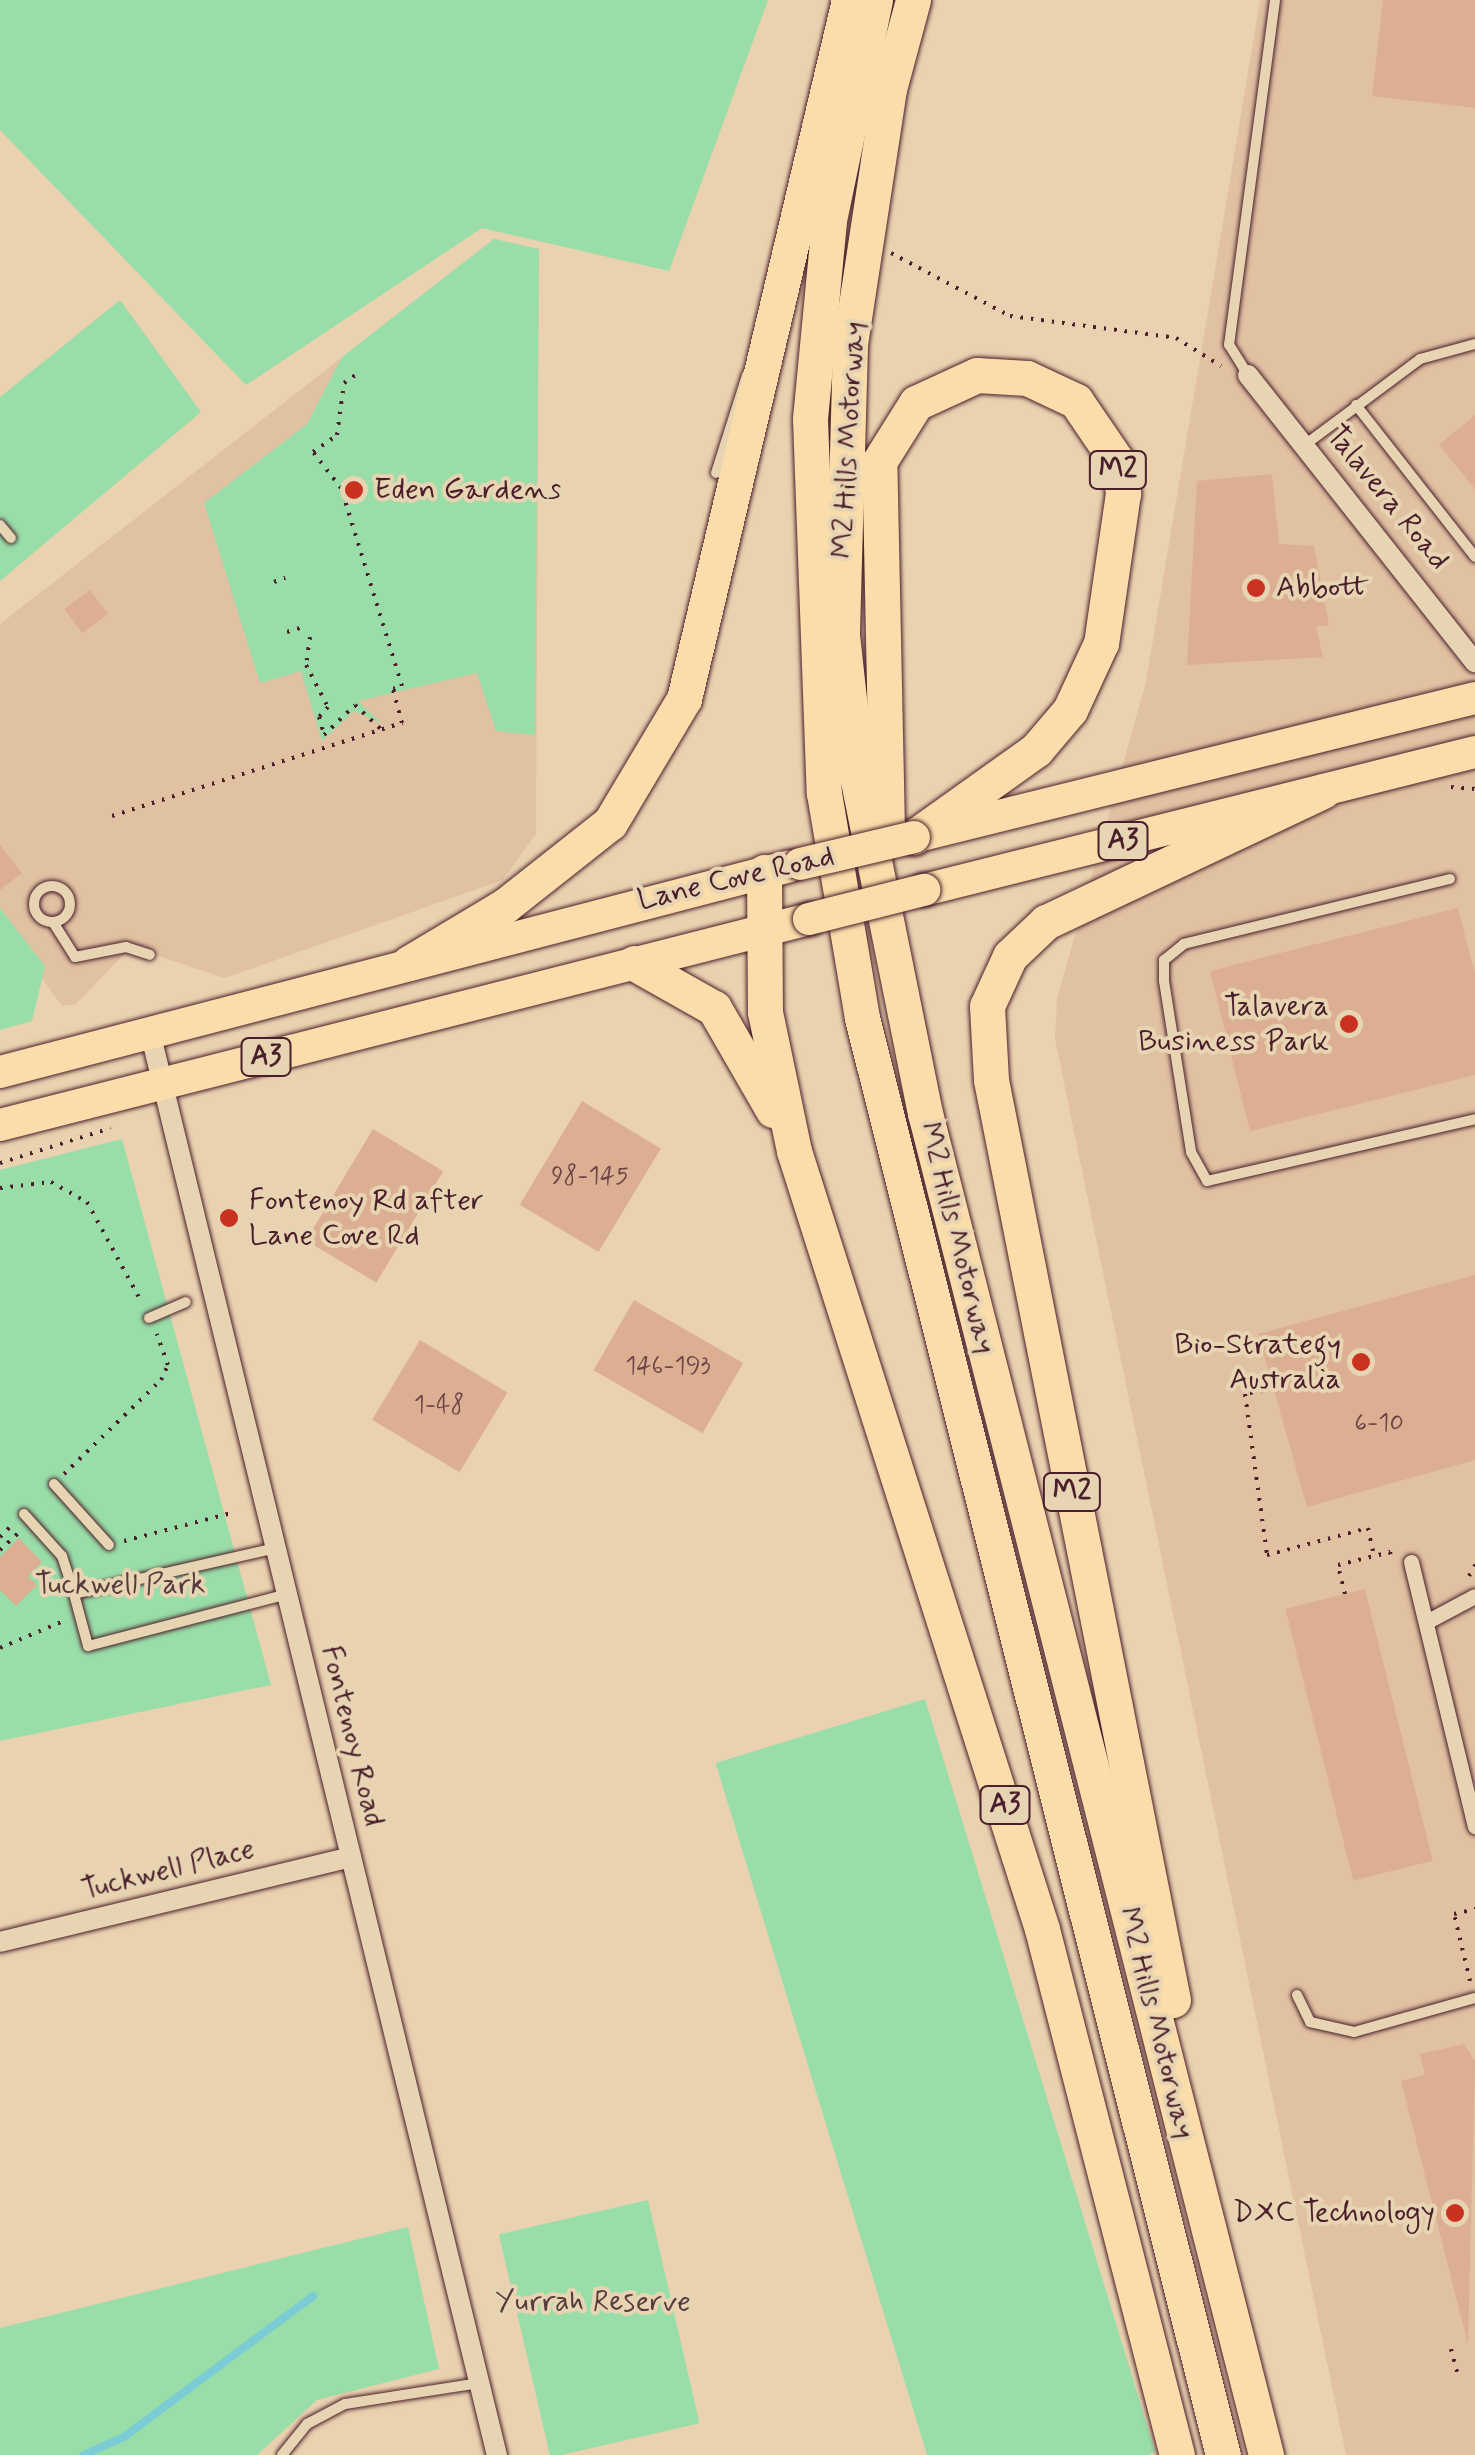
<!DOCTYPE html>
<html>
<head>
<meta charset="utf-8">
<style>
  body { margin:0 }
  #map { position:relative; width:1475px; height:2455px; overflow:hidden; background:#ead2b0; font-family:Mynerve,sans-serif }
  div>[style] { position:absolute }
  .built>* { inset:0; background:#e0c1a2 }
  .green>* { inset:0; background:#99dda9; transform-origin:0 0 }
  .stream>* { height:8px; margin:-4px; padding:0 4px; transform-origin:4px; border-radius:4px; background:#7bccd5 }
  .building>* { inset:0; background:#dcaf93; transform-origin:0 0 }
  .path>* { height:4px; margin-top:-2px; transform-origin:0; background:repeating-linear-gradient(90deg,#4a1f2b 0 2.5px,transparent 0 10.5px) }
  .roads { filter:drop-shadow(0 0 2px #4a1f2b) drop-shadow(0 0 2px #4a1f2b) }
  .service>* { height:10px; margin:-5px; padding:0 5px; transform-origin:5px; border-radius:5px; background:#e7d4b2 }
  .service>.ring { margin:-5px; padding:0; box-sizing:content-box; background:none; border:10px solid #e7d4b2; border-radius:50% }
  .pedestrian>* { height:15px; margin:-7.5px; padding:0 7.5px; transform-origin:7.5px; border-radius:7.5px; background:#e7d4b2 }
  .minor>* { height:20px; margin:-10px; padding:0 10px; transform-origin:10px; border-radius:10px; background:#e7d4b2 }
  .trunk>* { height:32px; margin:-16px; padding:0 16px; transform-origin:16px; border-radius:16px; background:#faddab }
  .motorway>* { height:35px; margin:-17.5px; padding:0 17.5px; transform-origin:17.5px; border-radius:17.5px; background:#faddab }
  .bridges { filter:drop-shadow(0 0 2px #4a1f2b) drop-shadow(0 0 2px #4a1f2b) }
  .trunk-bridge>* { height:32px; margin:-16px; padding:0 16px; transform-origin:16px; border-radius:16px; background:#faddab }
  .dots>* { width:28px; height:28px; translate:-50% -50%; box-sizing:border-box; border:5px solid #e7d4b2; border-radius:50% }
  span { translate:-50% -50%; white-space:nowrap; text-align:center; line-height:1.15; -webkit-text-stroke:8px #e7d4b2; paint-order:stroke }
  .number-label { font-size:25px; color:#6e4345 }
  .number-label span { -webkit-text-stroke-width:0 }
  .shield-label span { padding:2px 8px; background:#e7d4b2; border:2px solid; border-radius:8px; -webkit-text-stroke-width:0 }
  .shield-label { font-size:28px; color:#4a1f2b; font-weight:700 }
  .street-label { font-size:30px; color:#4a1f2b }
  .poi-label { font-size:30px; color:#4a1f2b }
  .left { translate:0 -50%; text-align:left }
  .right { translate:-100% -50%; text-align:right }
  .park-label { font-size:30px; color:#563c3e }
</style>
</head>
<body>
<div id="map">
  <div class="built">
    <div style="clip-path:polygon(1260px 0,1475px 0,1475px 2455px,1346px 2455px,1055px 1039px,1057px 999px,1146px 682px)"></div>
    <div style="clip-path:polygon(494px 239px,539px 249px,536px 834px,503px 880px,225px 978px,131px 947px,76px 1004px,62px 1006px,0 921px,0 624px)"></div>
  </div>
  <div class="green">
    <div style="clip-path:polygon(0 0,768px 0,669px 271px,482px 228px,246px 385px,0 130px)"></div>
    <div style="clip-path:polygon(494px 239px,539px 249px,535px 735px,496px 731px,477px 673px,358px 701px,381px 723px,354px 711px,322px 741px,301px 671px,260px 683px,204px 503px,307px 424px,342px 357px)"></div>
    <div style="clip-path:polygon(120px 300px,201px 412px,0 581px,0 397px)"></div>
    <div style="clip-path:polygon(0 908px,45px 966px,32px 1021px,0 1030px)"></div>
    <div style="clip-path:polygon(122px 1139px,271px 1685px,0 1741px,0 1170px)"></div>
    <div style="left:925px;top:1699px;width:788px;height:219px;rotate:73deg"></div>
    <div style="left:648px;top:2200px;width:229px;height:153px;rotate:77deg"></div>
    <div style="clip-path:polygon(408px 2227px,439px 2369px,317px 2400px,257px 2455px,0 2455px,0 2328px)"></div>
  </div>
  <div class="stream">
    <div style="left:84px;top:2455px;width:44px;rotate:-24.2deg"></div>
    <div style="left:124px;top:2437px;width:236px;rotate:-36.7deg"></div>
  </div>
  <div class="building">
    <div style="clip-path:polygon(1383px 0,1475px 0,1475px 108px,1372px 96px)"></div>
    <div style="clip-path:polygon(1475px 415px,1475px 489px,1439px 445px)"></div>
    <div style="clip-path:polygon(1272px 474px,1279px 544px,1314px 546px,1329px 625px,1316px 627px,1323px 657px,1187px 665px,1197px 481px)"></div>
    <div style="left:90px;top:590px;width:30px;height:32px;rotate:53deg"></div>
    <div style="clip-path:polygon(0 845px,22px 873px,0 890px)"></div>
    <div style="clip-path:polygon(1458px 908px,1475px 974px,1475px 1075px,1250px 1131px,1210px 971px)"></div>
    <div style="left:582px;top:1101px;width:92px;height:121px;rotate:31deg"></div>
    <div style="left:373px;top:1129px;width:82px;height:130px;rotate:31deg"></div>
    <div style="clip-path:polygon(1475px 1275px,1475px 1460px,1307px 1507px,1258px 1334px)"></div>
    <div style="left:634px;top:1300px;width:126px;height:81px;rotate:30deg"></div>
    <div style="left:420px;top:1340px;width:102px;height:93px;rotate:31deg"></div>
    <div style="clip-path:polygon(19px 1538px,42px 1562px,28px 1576px,37px 1585px,16px 1606px,0 1590px,0 1557px)"></div>
    <div style="left:1365px;top:1589px;width:280px;height:82px;rotate:76deg"></div>
    <div style="clip-path:polygon(1464px 2044px,1475px 2061px,1468px 2344px,1401px 2081px,1425px 2075px,1420px 2054px)"></div>
  </div>
  <div class="path">
    <div style="left:891px;top:253px;width:135px;rotate:27.9deg"></div>
    <div style="left:1010px;top:316px;width:167px;rotate:7.5deg"></div>
    <div style="left:1176px;top:338px;width:53px;rotate:31.9deg"></div>
    <div style="left:274px;top:582px;width:12px;rotate:-20deg"></div>
    <div style="left:287px;top:632px;width:17px;rotate:-17deg"></div>
    <div style="left:310px;top:637px;width:28px;rotate:98deg"></div>
    <div style="left:306px;top:665px;width:47px;rotate:62.4deg"></div>
    <div style="left:328px;top:707px;width:13px;rotate:132deg"></div>
    <div style="left:319px;top:717px;width:19px;rotate:74deg"></div>
    <div style="left:324px;top:735px;width:43px;rotate:-44.1deg"></div>
    <div style="left:355px;top:705px;width:40px;rotate:43deg"></div>
    <div style="left:1451px;top:787px;width:24px;rotate:5deg"></div>
    <div style="left:112px;top:816px;width:305px;rotate:-17.8deg"></div>
    <div style="left:402px;top:723px;width:35px;rotate:-105deg"></div>
    <div style="left:393px;top:689px;width:9px;rotate:-18deg"></div>
    <div style="left:402px;top:686px;width:207px;rotate:-107.1deg"></div>
    <div style="left:341px;top:488px;width:46px;rotate:-127.9deg"></div>
    <div style="left:313px;top:452px;width:29px;rotate:-35deg"></div>
    <div style="left:337px;top:435px;width:52px;rotate:-82.3deg"></div>
    <div style="left:344px;top:383px;width:16px;rotate:-35deg"></div>
    <div style="left:0;top:1163px;width:116px;rotate:-17.5deg"></div>
    <div style="left:0;top:1188px;width:51px;rotate:-6.7deg"></div>
    <div style="left:51px;top:1182px;width:41px;rotate:29.1deg"></div>
    <div style="left:87px;top:1202px;width:115px;rotate:61.4deg"></div>
    <div style="left:1273px;top:1388px;width:29px;rotate:168deg"></div>
    <div style="left:1245px;top:1394px;width:162px;rotate:82.2deg"></div>
    <div style="left:1267px;top:1555px;width:105px;rotate:-15deg"></div>
    <div style="left:1368px;top:1528px;width:29px;rotate:78deg"></div>
    <div style="left:64px;top:1474px;width:135px;rotate:-44.1deg"></div>
    <div style="left:161px;top:1380px;width:17px;rotate:-65deg"></div>
    <div style="left:168px;top:1365px;width:33px;rotate:-110deg"></div>
    <div style="left:0;top:1537px;width:16px;rotate:-45deg"></div>
    <div style="left:124px;top:1541px;width:115px;rotate:-14.6deg"></div>
    <div style="left:0;top:1550px;width:25px;rotate:-43deg"></div>
    <div style="left:1469px;top:1576px;width:13px;rotate:-61deg"></div>
    <div style="left:1345px;top:1594px;width:30px;rotate:-104deg"></div>
    <div style="left:1338px;top:1565px;width:54px;rotate:-14deg"></div>
    <div style="left:1390px;top:1552px;width:8px;rotate:76deg"></div>
    <div style="left:0;top:1648px;width:72px;rotate:-23deg"></div>
    <div style="left:1470px;top:1981px;width:69px;rotate:-103.4deg"></div>
    <div style="left:1454px;top:1914px;width:22px;rotate:-13deg"></div>
    <div style="left:1451px;top:2349px;width:24px;rotate:75deg"></div>
  </div>
  <div class="roads">
    <div class="service">
      <div style="left:1248px;top:375px;width:36px;rotate:-122deg"></div>
      <div style="left:1229px;top:345px;width:348px;rotate:-82.4deg"></div>
      <div style="left:1356px;top:405px;width:193px;rotate:51.9deg"></div>
      <div style="left:1306px;top:444px;width:142px;rotate:-36.7deg"></div>
      <div style="left:1420px;top:359px;width:57px;rotate:-15.3deg"></div>
      <div style="left:716px;top:473px;width:103px;rotate:-72.4deg"></div>
      <div style="left:0;top:525px;width:17px;rotate:50deg"></div>
      <div style="left:1450px;top:879px;width:274px;rotate:166.3deg"></div>
      <div style="left:1184px;top:944px;width:26px;rotate:141deg"></div>
      <div style="left:1164px;top:960px;width:21px;rotate:90deg"></div>
      <div style="left:1164px;top:981px;width:173px;rotate:81deg"></div>
      <div style="left:1191px;top:1152px;width:33px;rotate:61deg"></div>
      <div style="left:1207px;top:1181px;width:275px;rotate:-13deg"></div>
      <div class="ring" style="left:34px;top:886px;width:26px;height:26px"></div>
      <div style="left:53px;top:922px;width:41px;rotate:57.8deg"></div>
      <div style="left:75px;top:957px;width:52px;rotate:-11.1deg"></div>
      <div style="left:126px;top:947px;width:25px;rotate:18deg"></div>
      <div style="left:149px;top:1318px;width:40px;rotate:-23.4deg"></div>
      <div style="left:54px;top:1484px;width:82px;rotate:48deg"></div>
      <div style="left:24px;top:1514px;width:57px;rotate:47.9deg"></div>
      <div style="left:62px;top:1556px;width:40px;rotate:72deg"></div>
      <div style="left:276px;top:1548px;width:207px;rotate:167.2deg"></div>
      <div style="left:74px;top:1594px;width:54px;rotate:74.9deg"></div>
      <div style="left:88px;top:1646px;width:206px;rotate:-14.6deg"></div>
      <div style="left:1297px;top:1995px;width:30px;rotate:64deg"></div>
      <div style="left:1310px;top:2022px;width:45px;rotate:12.8deg"></div>
      <div style="left:1354px;top:2032px;width:126px;rotate:-15.7deg"></div>
      <div style="left:282px;top:2455px;width:40px;rotate:-51deg"></div>
      <div style="left:307px;top:2424px;width:43px;rotate:-27.8deg"></div>
      <div style="left:345px;top:2404px;width:136px;rotate:-8.9deg"></div>
    </div>
    <div class="pedestrian">
      <div style="left:1411px;top:1562px;width:272px;rotate:76.4deg"></div>
      <div style="left:1426px;top:1622px;width:55px;rotate:-28deg"></div>
    </div>
    <div class="minor">
      <div style="left:1248px;top:375px;width:366px;rotate:51.7deg"></div>
      <div style="left:150px;top:1032px;width:1465px;rotate:76.3deg"></div>
      <div style="left:0;top:1942px;width:361px;rotate:-13.6deg"></div>
    </div>
    <div class="trunk">
      <div style="left:918px;top:836px;width:574px;rotate:-13.92deg"></div>
      <div style="left:924px;top:890px;width:568px;rotate:-14.06deg"></div>
      <div style="left:0;top:1072px;width:816px;rotate:-14.61deg"></div>
      <div style="left:0;top:1125px;width:835px;rotate:-14.29deg"></div>
    </div>
    <div class="motorway">
      <div style="left:875px;top:0;width:226px;rotate:101.8deg"></div>
      <div style="left:829px;top:221px;width:199px;rotate:95.5deg"></div>
      <div style="left:810px;top:419px;width:374px;rotate:87.9deg"></div>
      <div style="left:824px;top:793px;width:228px;rotate:80.4deg"></div>
      <div style="left:862px;top:1018px;width:1482px;rotate:75.9deg"></div>
      <div style="left:913px;top:0;width:92px;rotate:105.1deg"></div>
      <div style="left:889px;top:89px;width:259px;rotate:98.7deg"></div>
      <div style="left:850px;top:345px;width:290px;rotate:91.6deg"></div>
      <div style="left:842px;top:635px;width:147px;rotate:83.7deg"></div>
      <div style="left:858px;top:781px;width:339px;rotate:78.6deg"></div>
      <div style="left:925px;top:1113px;width:1385px;rotate:75.74deg"></div>
      <div style="left:887px;top:829px;width:367px;rotate:-91.2deg"></div>
      <div style="left:879px;top:462px;width:70px;rotate:-57.9deg"></div>
      <div style="left:916px;top:403px;width:67px;rotate:-24.7deg"></div>
      <div style="left:977px;top:375px;width:50px;rotate:3.4deg"></div>
      <div style="left:1027px;top:378px;width:54px;rotate:25.1deg"></div>
      <div style="left:1076px;top:401px;width:73px;rotate:55.7deg"></div>
      <div style="left:1117px;top:461px;width:33px;rotate:79deg"></div>
      <div style="left:1123px;top:493px;width:152px;rotate:98.3deg"></div>
      <div style="left:1101px;top:643px;width:74px;rotate:114.8deg"></div>
      <div style="left:1070px;top:710px;width:52px;rotate:130.4deg"></div>
      <div style="left:1036px;top:750px;width:150px;rotate:144.5deg"></div>
      <div style="left:764px;top:872px;width:140px;rotate:89.6deg"></div>
      <div style="left:765px;top:1012px;width:142px;rotate:78.2deg"></div>
      <div style="left:794px;top:1151px;width:817px;rotate:72.32deg"></div>
      <div style="left:1042px;top:1929px;width:543px;rotate:75.61deg"></div>
      <div style="left:409px;top:963px;width:113px;rotate:-30.9deg"></div>
      <div style="left:506px;top:905px;width:132px;rotate:-38.3deg"></div>
      <div style="left:610px;top:823px;width:144px;rotate:-59.2deg"></div>
      <div style="left:684px;top:699px;width:718px;rotate:-76.72deg"></div>
      <div style="left:634px;top:963px;width:92px;rotate:29.4deg"></div>
      <div style="left:714px;top:1008px;width:118px;rotate:60deg"></div>
      <div style="left:1173px;top:2000px;width:938px;rotate:-101.19deg"></div>
      <div style="left:991px;top:1080px;width:74px;rotate:-93.1deg"></div>
      <div style="left:987px;top:1006px;width:55px;rotate:-65.3deg"></div>
      <div style="left:1010px;top:956px;width:50px;rotate:-43.4deg"></div>
      <div style="left:1046px;top:922px;width:306px;rotate:-25.3deg"></div>
    </div>
  </div>
  <div class="bridges">
    <div class="trunk-bridge">
      <div style="left:800px;top:864px;width:117px;rotate:-13.3deg"></div>
      <div style="left:809px;top:919px;width:119px;rotate:-14.2deg"></div>
    </div>
  </div>
  <div class="dots">
    <div style="left:354px;top:490px;background:#c8321e"></div>
    <div style="left:1256px;top:588px;background:#c8321e"></div>
    <div style="left:1349px;top:1024px;background:#c8321e"></div>
    <div style="left:229px;top:1218px;background:#c8321e"></div>
    <div style="left:1361px;top:1362px;background:#c8321e"></div>
    <div style="left:1455px;top:2213px;background:#c8321e"></div>
  </div>
  <div class="number-label">
    <span style="left:590px;top:1177px">98-145</span>
    <span style="left:668px;top:1367px">146-193</span>
    <span style="left:439px;top:1406px">1-48</span>
    <span style="left:1379px;top:1424px">6-10</span>
  </div>
  <div class="shield-label">
    <span style="left:1118px;top:470px">M2</span>
    <span style="left:1123px;top:841px">A3</span>
    <span style="left:266px;top:1057px">A3</span>
    <span style="left:1072px;top:1492px">M2</span>
    <span style="left:1005px;top:1805px">A3</span>
  </div>
  <div class="street-label">
    <span style="left:849px;top:440px;rotate:-87deg">M2 Hills Motorway</span>
    <span style="left:1387px;top:498px;rotate:51deg">Talavera Road</span>
    <span style="left:736px;top:879px;rotate:-13deg">Lane Cove Road</span>
    <span style="left:957px;top:1238px;rotate:76deg">M2 Hills Motorway</span>
    <span style="left:352px;top:1736px;rotate:76deg">Fontenoy Road</span>
    <span style="left:168px;top:1870px;rotate:-14deg">Tuckwell Place</span>
    <span style="left:1156px;top:2023px;rotate:76deg">M2 Hills Motorway</span>
  </div>
  <div class="poi-label">
    <span class="left" style="left:374px;top:490px">Eden Gardens</span>
    <span class="left" style="left:1276px;top:588px">Abbott</span>
    <span class="right" style="left:1329px;top:1024px">Talavera<br>Business Park</span>
    <span class="left" style="left:249px;top:1218px">Fontenoy Rd after<br>Lane Cove Rd</span>
    <span class="right" style="left:1341px;top:1362px">Bio-Strategy<br>Australia</span>
    <span class="right" style="left:1435px;top:2213px">DXC Technology</span>
  </div>
  <div class="park-label">
    <span style="left:120px;top:1585px">Tuckwell Park</span>
    <span style="left:593px;top:2302px">Yurrah Reserve</span>
  </div>
</div>
</body>
</html>
